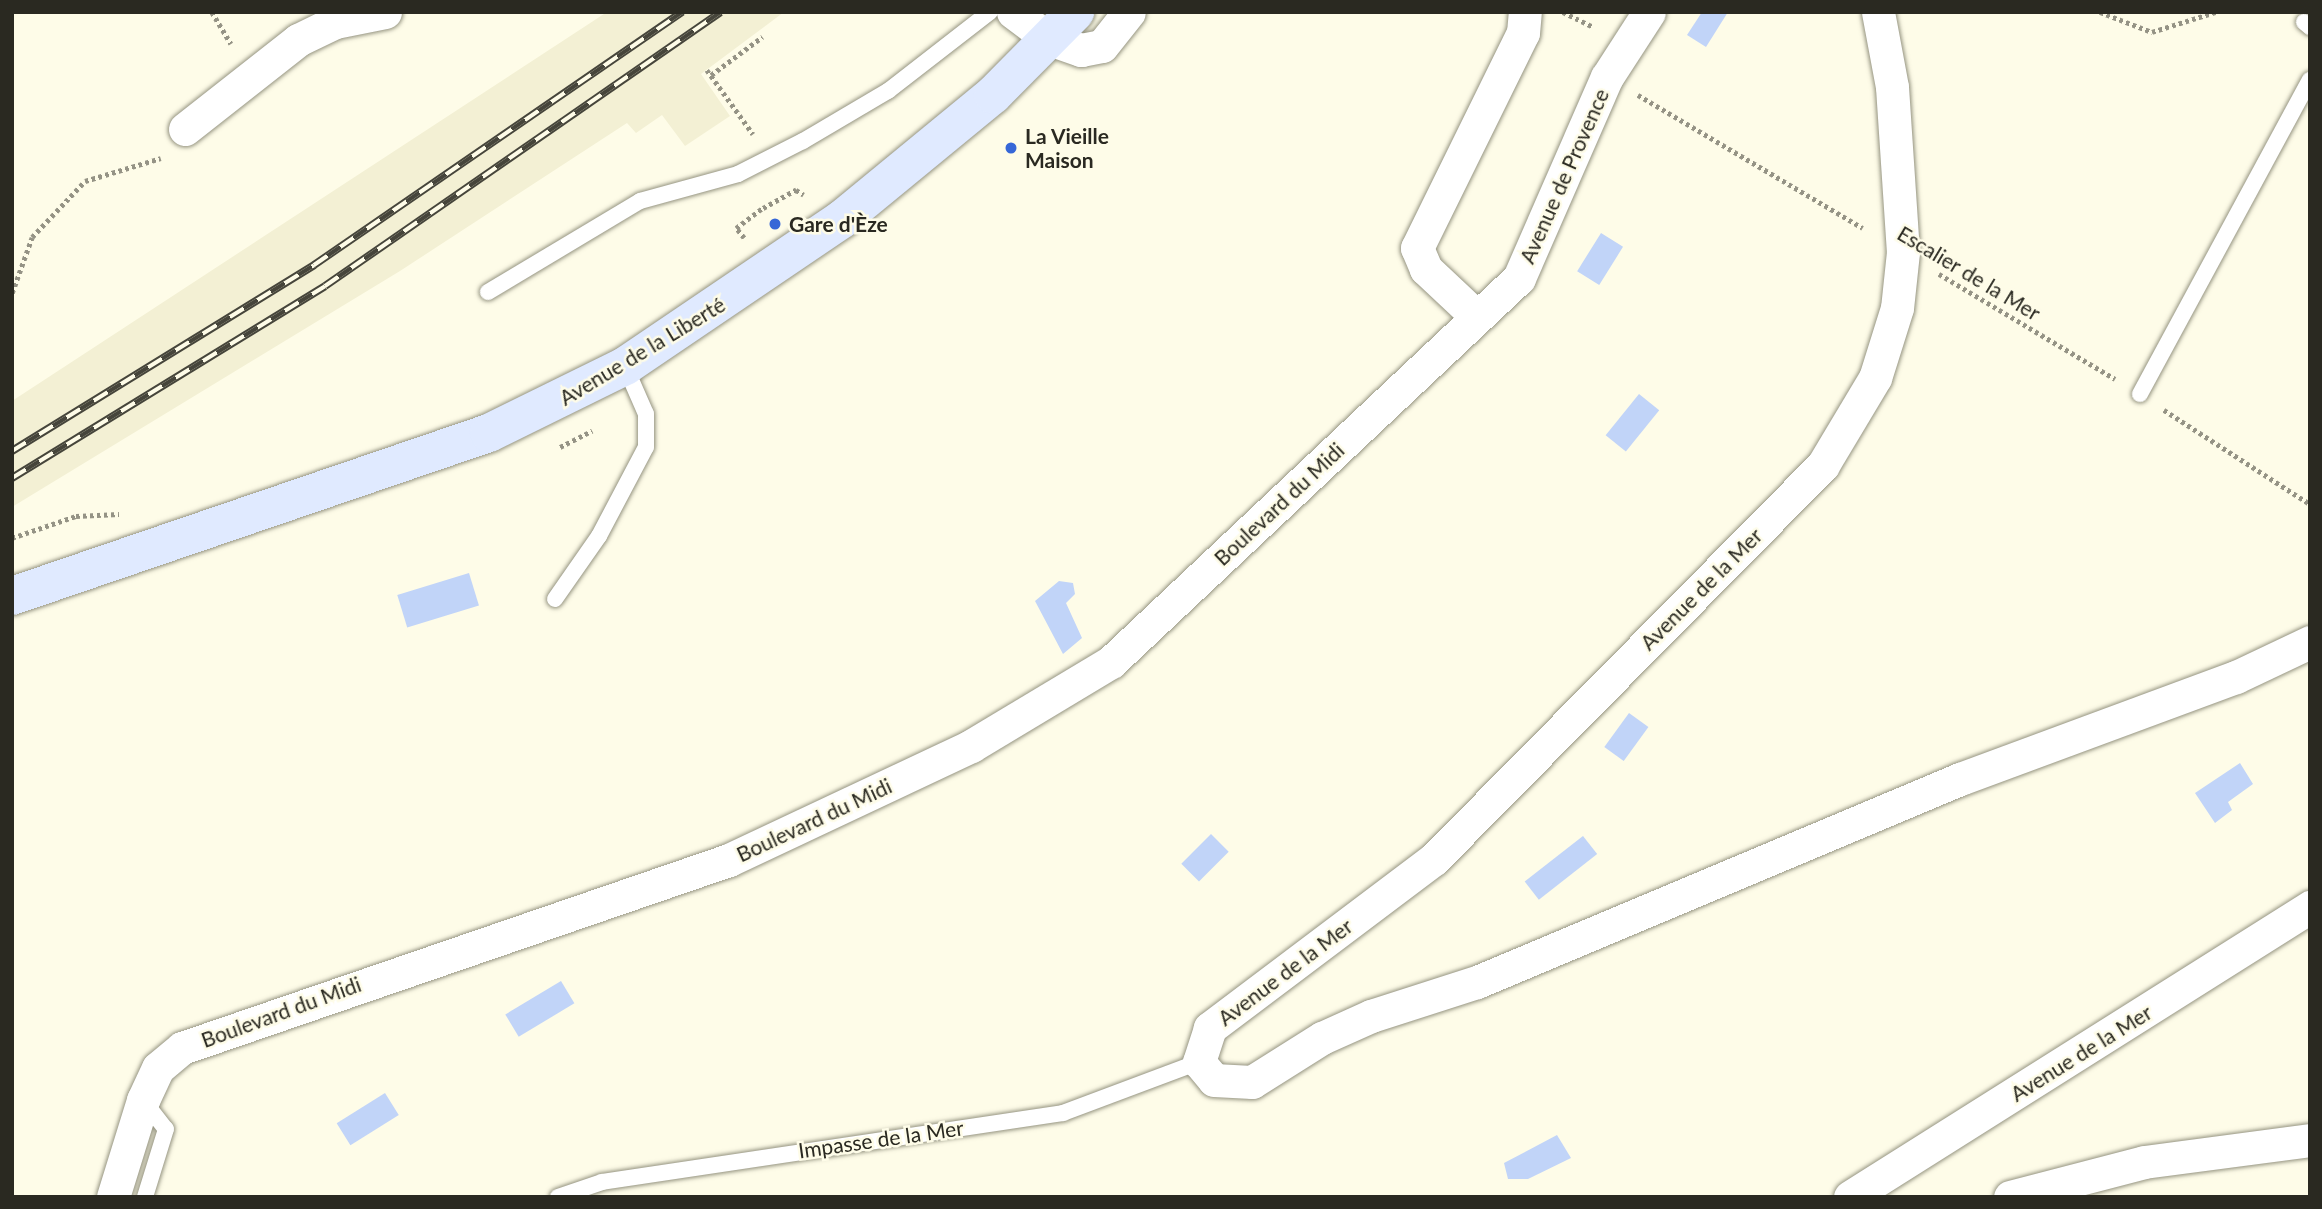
<!DOCTYPE html>
<html>
<head>
<meta charset="utf-8">
<style>
  body { margin:0 }
  #map { position:relative; width:2322px; height:1209px; overflow:hidden; background:#fefce8; font-family:Lato,sans-serif }
  div>[style] { position:absolute }
  .built>* { inset:0; background:#f3f0d4 }
  .water>* { inset:0; background:#c1d4f8; transform-origin:0 0 }
  .path>* { height:4.5px; margin-top:-2.25px; transform-origin:0; background:repeating-linear-gradient(90deg,#959385 0 3.5px,transparent 0 7px) }
  .roads { filter:drop-shadow(0 0 2px #959481) drop-shadow(0 0 2px #959481) }
  .lane>* { height:16px; margin:-8px; padding:0 8px; transform-origin:8px; border-radius:8px; background:#fff }
  .street>* { height:33px; margin:-16.5px; padding:0 16.5px; transform-origin:16.5px; border-radius:16.5px; background:#fff }
  .secondary>* { height:38px; margin:-19px; padding:0 19px; transform-origin:19px; border-radius:19px; background:#e0eaff }
  .rail>* { height:8px; margin-top:-4px; transform-origin:0; background:repeating-linear-gradient(90deg,#fefce8 0 16px,#46453b 0 32px); box-sizing:border-box; border-block:2px solid #46453b }
  .dots>* { width:19px; height:19px; translate:-50% -50%; box-sizing:border-box; border:4px solid #fefce8; border-radius:50% }
  span { translate:-50% -50%; white-space:nowrap; text-align:center; line-height:1.15; -webkit-text-stroke:5px #fefce8; paint-order:stroke }
  .poi-label { font-size:21px; color:#2a2921; font-weight:700 }
  .left { translate:0 -50%; text-align:left }
  .street-label { font-size:21px; color:#2a2921 }
  .frame { position:absolute; inset:0; border:14px solid #2a2921; pointer-events:none }
</style>
</head>
<body>
<div id="map">
  <div class="built">
    <div style="clip-path:polygon(607px 12px,784px 12px,701px 74px,730px 116px,685px 146px,662px 115px,636px 133px,627px 123px,400px 271px,12px 507px,12px 401px)"></div>
  </div>
  <div class="water">
    <div style="clip-path:polygon(1702px 12px,1728px 12px,1706px 47px,1687px 35px)"></div>
    <div style="left:1601px;top:233px;width:26px;height:45px;rotate:32deg"></div>
    <div style="left:1639px;top:394px;width:26px;height:53px;rotate:39deg"></div>
    <div style="left:469px;top:573px;width:34px;height:75px;rotate:73deg"></div>
    <div style="clip-path:polygon(1059px 581px,1073px 583px,1075px 594px,1066px 603px,1082px 638px,1063px 654px,1035px 601px)"></div>
    <div style="left:1629px;top:713px;width:24px;height:42px;rotate:36deg"></div>
    <div style="clip-path:polygon(2240px 763px,2253px 784px,2228px 802px,2232px 810px,2215px 823px,2195px 793px)"></div>
    <div style="left:1211px;top:834px;width:25px;height:42px;rotate:45deg"></div>
    <div style="left:1583px;top:836px;width:23px;height:74px;rotate:52deg"></div>
    <div style="left:561px;top:981px;width:26px;height:65px;rotate:59deg"></div>
    <div style="left:385px;top:1093px;width:26px;height:57px;rotate:58deg"></div>
    <div style="clip-path:polygon(1557px 1135px,1571px 1158px,1528px 1179px,1508px 1179px,1504px 1163px)"></div>
  </div>
  <div class="path">
    <div style="left:212px;top:12px;width:37px;rotate:59deg"></div>
    <div style="left:1563px;top:12px;width:34px;rotate:26deg"></div>
    <div style="left:2100px;top:12px;width:56px;rotate:21deg"></div>
    <div style="left:2152px;top:32px;width:67px;rotate:-17.4deg"></div>
    <div style="left:707px;top:70px;width:79px;rotate:54.3deg"></div>
    <div style="left:711px;top:75px;width:64px;rotate:-36.7deg"></div>
    <div style="left:1638px;top:95px;width:261px;rotate:30.6deg"></div>
    <div style="left:744px;top:238px;width:13px;rotate:-129deg"></div>
    <div style="left:736px;top:228px;width:34px;rotate:-37deg"></div>
    <div style="left:763px;top:208px;width:38px;rotate:-29deg"></div>
    <div style="left:796px;top:190px;width:9px;rotate:32deg"></div>
    <div style="left:1939px;top:274px;width:205px;rotate:30.8deg"></div>
    <div style="left:12px;top:293px;width:59px;rotate:-70.3deg"></div>
    <div style="left:32px;top:237px;width:77px;rotate:-46.6deg"></div>
    <div style="left:85px;top:181px;width:79px;rotate:-16.8deg"></div>
    <div style="left:2164px;top:410px;width:174px;rotate:32.8deg"></div>
    <div style="left:560px;top:447px;width:36px;rotate:-27deg"></div>
    <div style="left:12px;top:538px;width:68px;rotate:-19deg"></div>
    <div style="left:76px;top:516px;width:43px;rotate:-2.7deg"></div>
  </div>
  <div class="roads">
    <div class="lane">
      <div style="left:2304px;top:22px;width:8px;rotate:40deg"></div>
      <div style="left:488px;top:292px;width:177px;rotate:-30.9deg"></div>
      <div style="left:640px;top:201px;width:102px;rotate:-15.4deg"></div>
      <div style="left:738px;top:174px;width:73px;rotate:-26.9deg"></div>
      <div style="left:803px;top:141px;width:99px;rotate:-30.5deg"></div>
      <div style="left:888px;top:91px;width:129px;rotate:-37.8deg"></div>
      <div style="left:2140px;top:394px;width:357px;rotate:-61.6deg"></div>
      <div style="left:555px;top:599px;width:77px;rotate:-55.1deg"></div>
      <div style="left:599px;top:536px;width:101px;rotate:-62.2deg"></div>
      <div style="left:646px;top:447px;width:33px;rotate:-90deg"></div>
      <div style="left:646px;top:414px;width:52px;rotate:-113.6deg"></div>
      <div style="left:143px;top:1100px;width:37px;rotate:52deg"></div>
      <div style="left:166px;top:1129px;width:71px;rotate:107.2deg"></div>
      <div style="left:558px;top:1197px;width:46px;rotate:-18.8deg"></div>
      <div style="left:602px;top:1182px;width:466px;rotate:-8.5deg"></div>
      <div style="left:1063px;top:1113px;width:145px;rotate:-20.6deg"></div>
    </div>
    <div class="street">
      <div style="left:1013px;top:12px;width:45px;rotate:36.9deg"></div>
      <div style="left:1049px;top:39px;width:34px;rotate:19deg"></div>
      <div style="left:1081px;top:50px;width:21px;rotate:-11deg"></div>
      <div style="left:1102px;top:46px;width:43px;rotate:-51.5deg"></div>
      <div style="left:1878px;top:12px;width:76px;rotate:79.4deg"></div>
      <div style="left:1892px;top:87px;width:165px;rotate:86.2deg"></div>
      <div style="left:1903px;top:252px;width:56px;rotate:96.1deg"></div>
      <div style="left:1897px;top:308px;width:73px;rotate:107.4deg"></div>
      <div style="left:1875px;top:378px;width:101px;rotate:120.9deg"></div>
      <div style="left:1823px;top:465px;width:554px;rotate:134.63deg"></div>
      <div style="left:1434px;top:859px;width:281px;rotate:143deg"></div>
      <div style="left:1210px;top:1028px;width:36px;rotate:108deg"></div>
      <div style="left:1199px;top:1062px;width:23px;rotate:50deg"></div>
      <div style="left:1214px;top:1080px;width:38px;rotate:3deg"></div>
      <div style="left:1252px;top:1082px;width:83px;rotate:-32.2deg"></div>
      <div style="left:1322px;top:1038px;width:54px;rotate:-24.2deg"></div>
      <div style="left:1371px;top:1016px;width:111px;rotate:-17.8deg"></div>
      <div style="left:1477px;top:982px;width:524px;rotate:-22.8deg"></div>
      <div style="left:1960px;top:779px;width:294px;rotate:-20.3deg"></div>
      <div style="left:2236px;top:677px;width:82px;rotate:-25.3deg"></div>
      <div style="left:185px;top:129px;width:144px;rotate:-38.2deg"></div>
      <div style="left:298px;top:40px;width:41px;rotate:-25.9deg"></div>
      <div style="left:335px;top:22px;width:51px;rotate:-11.3deg"></div>
      <div style="left:1476px;top:316px;width:69px;rotate:-136.8deg"></div>
      <div style="left:1426px;top:269px;width:23px;rotate:-113deg"></div>
      <div style="left:1417px;top:248px;width:240px;rotate:-63.8deg"></div>
      <div style="left:1523px;top:33px;width:21px;rotate:-85deg"></div>
      <div style="left:113px;top:1197px;width:102px;rotate:-72.8deg"></div>
      <div style="left:143px;top:1100px;width:35px;rotate:-65deg"></div>
      <div style="left:158px;top:1068px;width:31px;rotate:-40deg"></div>
      <div style="left:182px;top:1048px;width:578px;rotate:-18.97deg"></div>
      <div style="left:729px;top:860px;width:268px;rotate:-25.2deg"></div>
      <div style="left:971px;top:746px;width:163px;rotate:-31deg"></div>
      <div style="left:1111px;top:662px;width:560px;rotate:-43.26deg"></div>
      <div style="left:1519px;top:278px;width:219px;rotate:-66.4deg"></div>
      <div style="left:1607px;top:77px;width:77px;rotate:-57.1deg"></div>
      <div style="left:1850px;top:1197px;width:544px;rotate:-32.23deg"></div>
      <div style="left:2010px;top:1197px;width:138px;rotate:-14.6deg"></div>
      <div style="left:2144px;top:1162px;width:167px;rotate:-7.5deg"></div>
    </div>
    <div class="secondary">
      <div style="left:12px;top:596px;width:504px;rotate:-18.87deg"></div>
      <div style="left:489px;top:433px;width:152px;rotate:-26.2deg"></div>
      <div style="left:625px;top:366px;width:262px;rotate:-34.1deg"></div>
      <div style="left:842px;top:219px;width:195px;rotate:-39.4deg"></div>
      <div style="left:993px;top:95px;width:117px;rotate:-45.3deg"></div>
    </div>
  </div>
  <div class="rail">
    <div style="left:12px;top:451px;width:355px;rotate:-31.6deg"></div>
    <div style="left:314px;top:265px;width:447px;rotate:-34.5deg"></div>
    <div style="left:12px;top:478px;width:367px;rotate:-31.5deg"></div>
    <div style="left:325px;top:286px;width:481px;rotate:-34.7deg"></div>
  </div>
  <div class="dots">
    <div style="left:1011px;top:148px;background:#3667d7"></div>
    <div style="left:775px;top:224px;background:#3667d7"></div>
  </div>
  <div class="poi-label">
    <span class="left" style="left:1025px;top:148px">La Vieille<br>Maison</span>
    <span class="left" style="left:789px;top:224px">Gare d'Èze</span>
  </div>
  <div class="street-label">
    <span style="left:1564px;top:176px;rotate:-66deg">Avenue de Provence</span>
    <span style="left:1969px;top:273px;rotate:31deg">Escalier de la Mer</span>
    <span style="left:642px;top:351px;rotate:-31deg">Avenue de la Liberté</span>
    <span style="left:1279px;top:504px;rotate:-43deg">Boulevard du Midi</span>
    <span style="left:1701px;top:589px;rotate:-45deg">Avenue de la Mer</span>
    <span style="left:814px;top:820px;rotate:-25deg">Boulevard du Midi</span>
    <span style="left:1285px;top:972px;rotate:-37deg">Avenue de la Mer</span>
    <span style="left:281px;top:1012px;rotate:-20deg">Boulevard du Midi</span>
    <span style="left:2081px;top:1053px;rotate:-32deg">Avenue de la Mer</span>
    <span style="left:881px;top:1139px;rotate:-8deg">Impasse de la Mer</span>
  </div>
  <div class="frame"></div>
</div>
</body>
</html>
